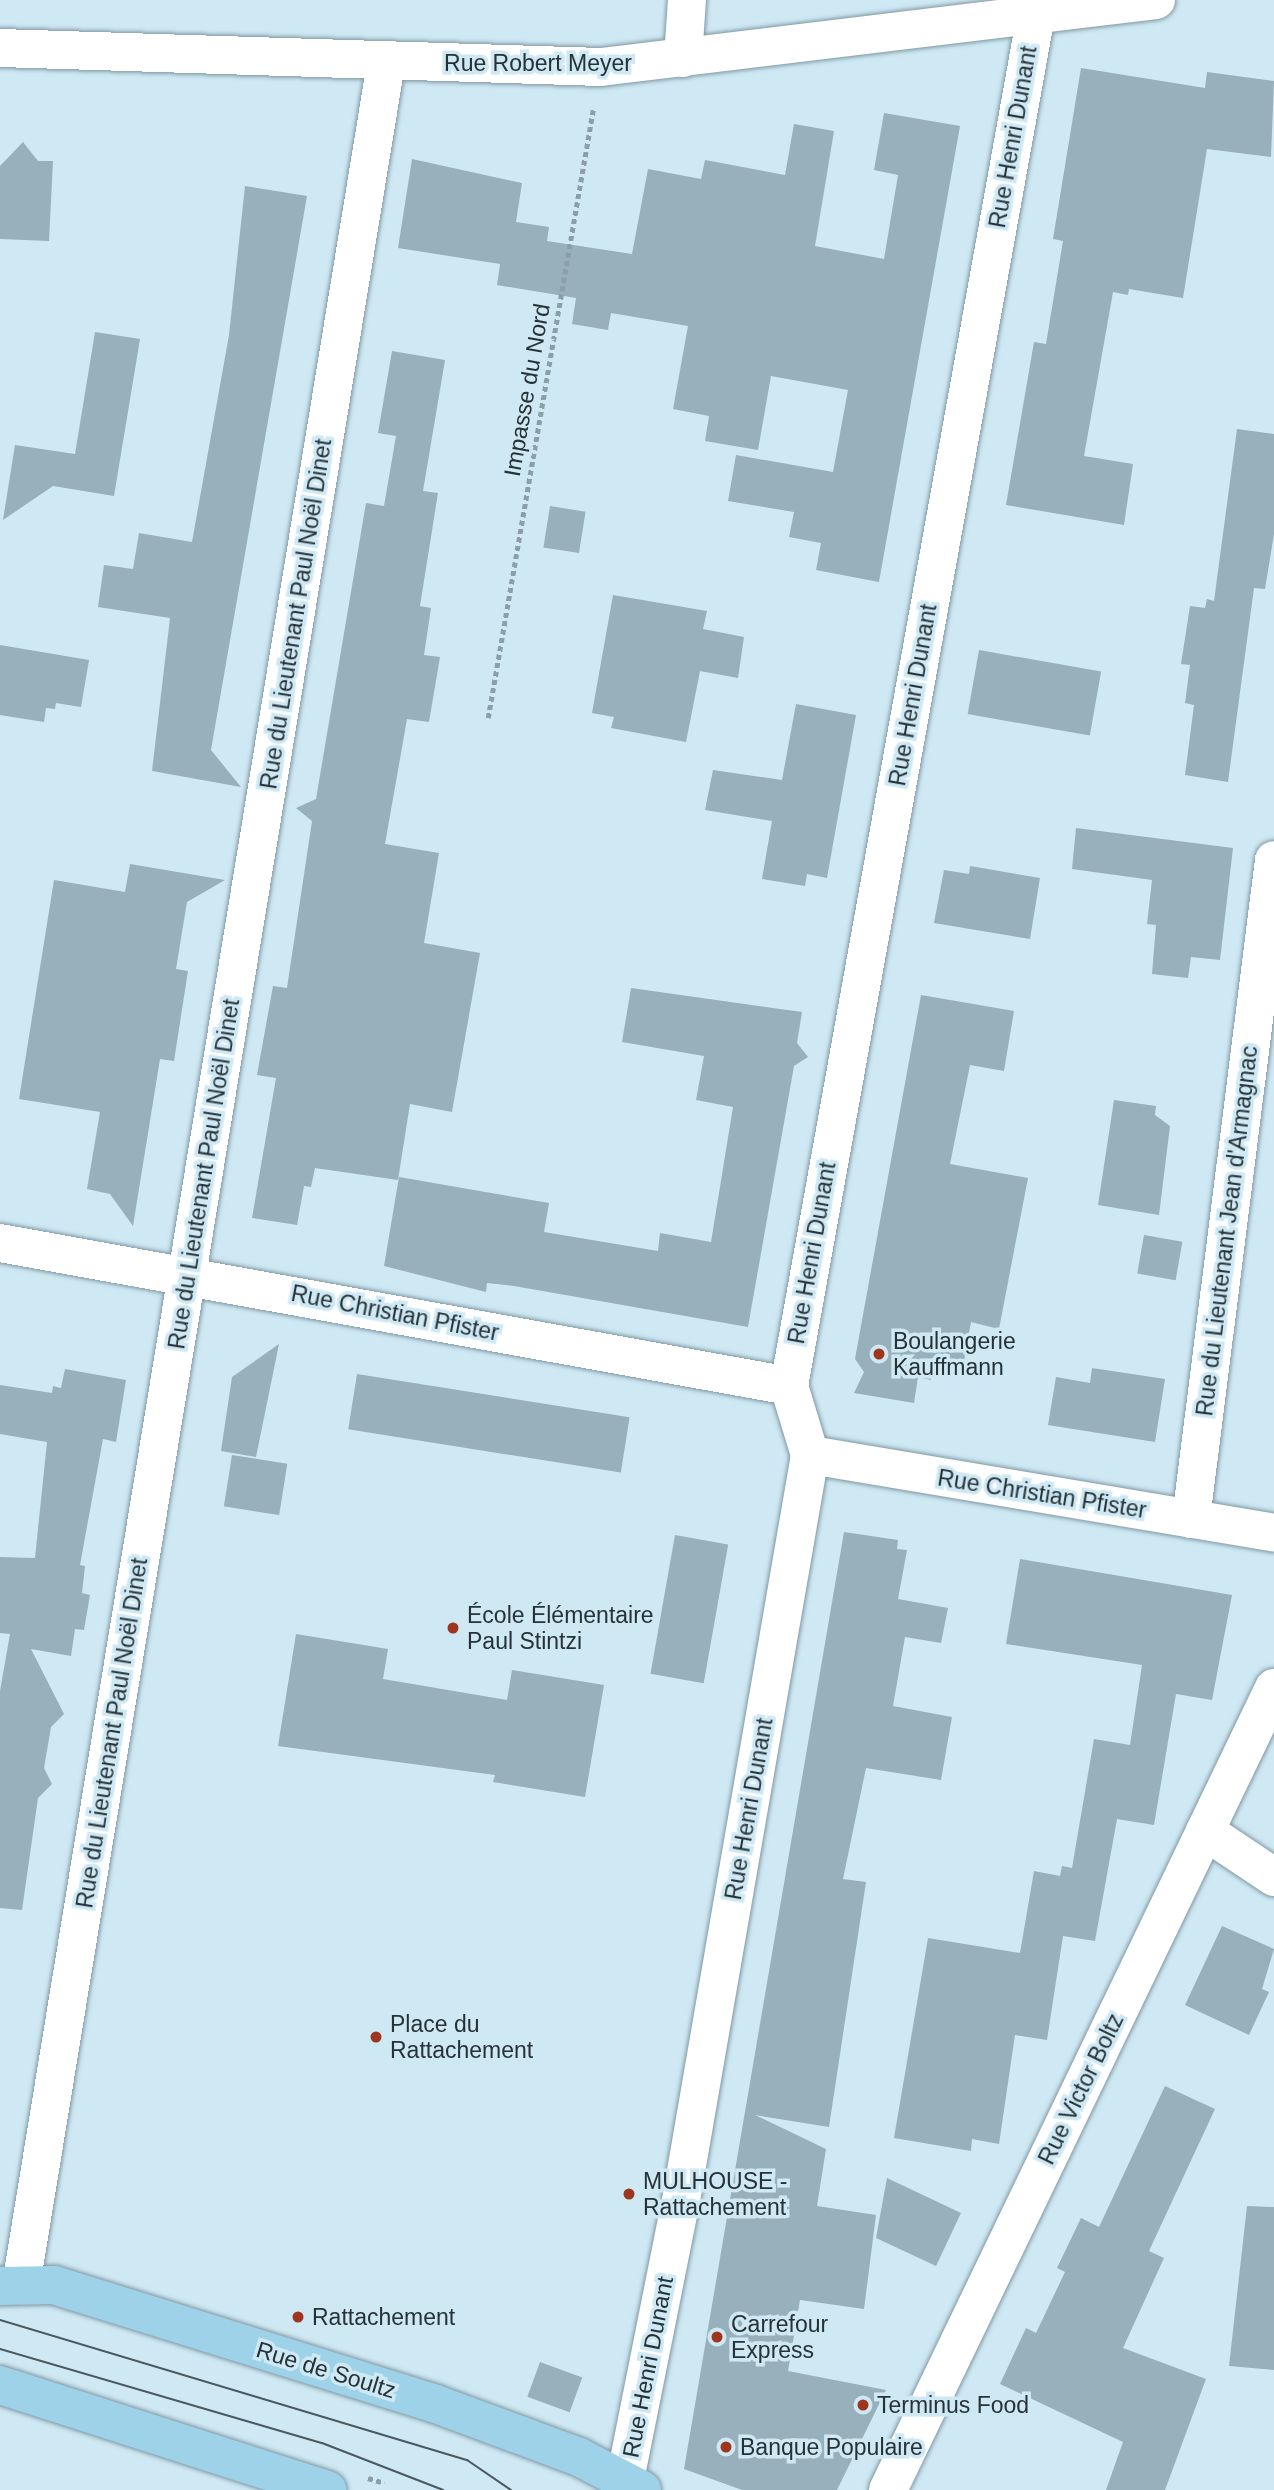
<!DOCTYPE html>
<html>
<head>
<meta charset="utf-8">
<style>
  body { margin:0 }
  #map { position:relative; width:1274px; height:2490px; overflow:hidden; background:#cee8f4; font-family:Helvetica,sans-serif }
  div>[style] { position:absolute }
  .building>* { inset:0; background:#97b0bb; transform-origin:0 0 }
  .path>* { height:4.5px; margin-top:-2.25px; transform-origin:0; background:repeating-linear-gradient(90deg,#8b9fa8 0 5px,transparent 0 8.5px) }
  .roads { filter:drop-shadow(0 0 2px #8098a3) drop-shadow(0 0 2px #8098a3) }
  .minor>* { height:38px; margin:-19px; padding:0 19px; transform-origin:19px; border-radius:19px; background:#fff }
  .major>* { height:38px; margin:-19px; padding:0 19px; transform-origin:19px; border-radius:19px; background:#9ed2e8 }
  .tram>* { height:2px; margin:-1px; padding:0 1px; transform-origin:1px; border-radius:1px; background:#4b595f }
  .dots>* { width:19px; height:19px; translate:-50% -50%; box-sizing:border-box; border:4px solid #cee8f4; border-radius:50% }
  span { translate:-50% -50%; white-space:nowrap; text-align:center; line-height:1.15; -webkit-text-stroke:7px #cee8f4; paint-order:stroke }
  .street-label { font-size:23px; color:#273236 }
  .poi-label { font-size:23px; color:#273236 }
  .left { translate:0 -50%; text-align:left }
</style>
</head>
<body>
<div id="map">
  <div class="building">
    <div style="clip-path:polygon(1081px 68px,1205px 88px,1207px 72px,1274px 81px,1271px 157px,1207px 149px,1183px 298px,1129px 289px,1128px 295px,1113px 292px,1084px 456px,1133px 464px,1124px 525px,1006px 505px,1034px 342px,1046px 344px,1063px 241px,1053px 239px)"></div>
    <div style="clip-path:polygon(884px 113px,960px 126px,879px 582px,816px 570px,821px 543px,789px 537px,794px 512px,728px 501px,736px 455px,833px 472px,848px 390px,771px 376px,758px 450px,705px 441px,709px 416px,673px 409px,688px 326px,611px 313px,608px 330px,572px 324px,576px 298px,497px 285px,500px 264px,398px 248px,412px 159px,522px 183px,516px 222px,549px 227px,547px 241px,632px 254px,648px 169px,701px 179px,705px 160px,785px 175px,794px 124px,834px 131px,815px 246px,884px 259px,898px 175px,874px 170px)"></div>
    <div style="clip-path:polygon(23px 142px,38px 161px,53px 161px,49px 241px,0 239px,0 166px)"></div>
    <div style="clip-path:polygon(245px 186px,307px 196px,211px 750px,241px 787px,152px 771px,170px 618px,98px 607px,104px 565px,133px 569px,139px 533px,192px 542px,229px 335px)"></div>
    <div style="clip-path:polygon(95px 332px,140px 339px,114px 496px,53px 486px,3px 520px,15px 445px,75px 454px)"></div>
    <div style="clip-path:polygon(392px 351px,445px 360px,423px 491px,438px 493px,420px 606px,431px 608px,424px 655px,440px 657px,429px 722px,407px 719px,385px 844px,439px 853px,424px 943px,480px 953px,452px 1112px,410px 1104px,398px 1180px,315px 1168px,311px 1187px,304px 1186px,297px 1225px,252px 1218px,276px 1078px,257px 1075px,273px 986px,287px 988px,312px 821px,296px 808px,316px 799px,366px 503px,384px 506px,396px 436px,378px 433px)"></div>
    <div style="clip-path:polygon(1237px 429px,1274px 434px,1274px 534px,1265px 589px,1254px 588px,1228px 782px,1185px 775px,1194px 705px,1185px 703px,1190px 665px,1181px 664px,1190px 606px,1205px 608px,1207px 599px,1214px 601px)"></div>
    <div style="left:550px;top:506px;width:36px;height:42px;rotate:9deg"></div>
    <div style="clip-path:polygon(613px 595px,707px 611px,703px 629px,744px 637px,738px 678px,700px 671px,686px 742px,611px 728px,614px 717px,592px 713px)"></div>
    <div style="clip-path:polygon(0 645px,89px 660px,81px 707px,56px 703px,55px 709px,46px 708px,44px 722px,0 715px)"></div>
    <div style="left:979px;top:650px;width:124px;height:65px;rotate:10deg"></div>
    <div style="clip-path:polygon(796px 704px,856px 715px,827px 878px,807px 874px,805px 886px,762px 879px,772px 821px,705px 810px,713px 770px,782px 780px)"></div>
    <div style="clip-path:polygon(1076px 828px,1233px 848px,1220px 960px,1191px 957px,1188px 978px,1152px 974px,1156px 925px,1147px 924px,1152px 880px,1072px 869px)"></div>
    <div style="clip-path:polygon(130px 864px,225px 880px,187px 902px,176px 969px,188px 971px,174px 1061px,160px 1059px,133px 1226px,110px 1194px,87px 1189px,100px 1112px,19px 1099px,54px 880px,125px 892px)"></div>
    <div style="clip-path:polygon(970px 866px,1040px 878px,1030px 939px,934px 923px,944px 870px,969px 874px)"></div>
    <div style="clip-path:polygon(631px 988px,802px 1012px,797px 1043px,808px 1057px,794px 1066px,748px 1327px,514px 1286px,487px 1283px,486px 1292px,384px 1266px,399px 1177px,549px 1203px,544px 1232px,658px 1251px,660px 1233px,711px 1242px,733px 1107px,696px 1100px,704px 1056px,622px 1042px)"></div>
    <div style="clip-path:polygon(921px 995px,1014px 1011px,1004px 1071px,970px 1065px,950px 1164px,1028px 1178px,999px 1329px,971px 1322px,963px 1366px,934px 1361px,931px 1380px,918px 1377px,914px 1403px,854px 1393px,864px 1372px,855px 1359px)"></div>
    <div style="clip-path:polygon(1114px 1100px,1156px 1106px,1155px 1115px,1170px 1126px,1159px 1215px,1098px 1205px)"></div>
    <div style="left:1144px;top:1235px;width:39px;height:39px;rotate:10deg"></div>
    <div style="clip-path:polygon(279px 1344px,256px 1457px,221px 1451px,232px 1377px)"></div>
    <div style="clip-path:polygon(1092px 1368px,1165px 1379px,1155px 1442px,1048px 1425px,1056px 1377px,1090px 1383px)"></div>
    <div style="clip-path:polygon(65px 1369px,126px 1380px,116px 1442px,103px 1439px,80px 1565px,85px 1566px,82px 1593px,90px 1595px,84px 1630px,75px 1629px,71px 1656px,31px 1649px,64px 1714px,51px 1727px,44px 1768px,52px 1784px,38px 1798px,22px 1910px,0 1908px,0 1691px,10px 1634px,0 1633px,0 1557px,35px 1558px,47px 1442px,0 1434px,0 1385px,52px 1393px,53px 1386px,61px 1388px)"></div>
    <div style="left:357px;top:1374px;width:276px;height:56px;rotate:9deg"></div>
    <div style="left:232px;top:1455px;width:56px;height:52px;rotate:9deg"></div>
    <div style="clip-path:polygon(844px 1532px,898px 1540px,897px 1549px,907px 1550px,898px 1599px,948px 1608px,941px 1643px,905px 1637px,893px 1706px,952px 1717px,941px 1780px,866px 1768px,843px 1879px,866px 1882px,829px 2127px,755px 2115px,826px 2149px,817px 2206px,876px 2215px,864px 2309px,800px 2300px,788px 2371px,886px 2390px,837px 2490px,742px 2490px,684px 2469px)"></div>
    <div style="left:675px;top:1535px;width:54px;height:141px;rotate:10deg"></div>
    <div style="clip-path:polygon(1020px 1559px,1232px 1595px,1212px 1700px,1176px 1694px,1154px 1825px,1117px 1819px,1095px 1941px,1063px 1936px,1047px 2040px,1015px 2035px,999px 2144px,972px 2139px,971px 2151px,894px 2138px,928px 1938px,1020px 1953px,1034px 1871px,1060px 1876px,1062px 1866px,1072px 1868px,1094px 1739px,1130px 1745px,1142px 1665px,1006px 1644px)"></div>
    <div style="clip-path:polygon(296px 1634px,388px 1649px,383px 1679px,507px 1700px,512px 1670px,604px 1685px,585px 1797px,493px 1782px,495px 1775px,278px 1746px)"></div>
    <div style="clip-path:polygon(1222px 1926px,1274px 1949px,1262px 1989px,1269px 1992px,1249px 2035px,1185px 2005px)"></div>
    <div style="clip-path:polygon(1165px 2086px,1215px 2109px,1149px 2251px,1164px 2258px,1123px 2348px,1206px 2379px,1165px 2490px,1106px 2490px,1123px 2442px,1000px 2384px,1026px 2328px,1036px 2333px,1065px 2272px,1057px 2268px,1081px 2218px,1099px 2227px)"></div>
    <div style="clip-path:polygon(887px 2178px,961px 2213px,936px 2266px,876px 2238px)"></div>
    <div style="clip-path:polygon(1247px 2206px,1274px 2207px,1274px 2370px,1229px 2366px)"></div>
    <div style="left:540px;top:2362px;width:45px;height:37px;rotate:20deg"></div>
  </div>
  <div class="path">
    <div style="left:488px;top:718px;width:617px;rotate:-80.2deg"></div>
    <div style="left:368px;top:2478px;width:17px;rotate:17deg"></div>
  </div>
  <div class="roads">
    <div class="minor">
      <div style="left:0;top:48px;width:601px;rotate:1.81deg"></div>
      <div style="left:601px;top:67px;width:559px;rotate:-6.88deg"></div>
      <div style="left:683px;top:58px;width:58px;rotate:-86.1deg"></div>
      <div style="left:0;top:1243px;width:802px;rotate:10.27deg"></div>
      <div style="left:810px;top:1455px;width:471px;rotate:9.5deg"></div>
      <div style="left:1191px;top:1519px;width:664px;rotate:-82.82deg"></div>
      <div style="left:1205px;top:1831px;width:83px;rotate:33.7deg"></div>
      <div style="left:21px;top:2285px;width:2252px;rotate:-80.67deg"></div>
      <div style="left:623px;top:2490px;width:290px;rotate:-78.7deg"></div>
      <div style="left:680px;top:2206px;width:762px;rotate:-80.18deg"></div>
      <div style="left:810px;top:1455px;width:72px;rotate:-106.9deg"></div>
      <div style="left:789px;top:1386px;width:1394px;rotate:-79.79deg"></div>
      <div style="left:888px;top:2490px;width:890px;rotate:-64.3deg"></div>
    </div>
    <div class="major">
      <div style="left:0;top:2286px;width:54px;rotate:-1.1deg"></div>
      <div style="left:54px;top:2285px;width:400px;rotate:17.3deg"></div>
      <div style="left:436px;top:2404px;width:153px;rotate:20.3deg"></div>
      <div style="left:579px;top:2457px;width:71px;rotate:27.6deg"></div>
      <div style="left:0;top:2385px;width:344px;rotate:17.8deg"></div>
    </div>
  </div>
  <div class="tram">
    <div style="left:0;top:2320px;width:488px;rotate:16.7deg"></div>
    <div style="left:467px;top:2460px;width:53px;rotate:34.3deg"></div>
    <div style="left:0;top:2349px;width:335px;rotate:16.3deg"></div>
    <div style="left:322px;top:2443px;width:130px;rotate:21.2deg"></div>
  </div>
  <div class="dots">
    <div style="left:879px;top:1354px;background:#9e361e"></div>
    <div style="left:453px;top:1628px;background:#9e361e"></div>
    <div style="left:376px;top:2037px;background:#9e361e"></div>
    <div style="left:629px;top:2194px;background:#9e361e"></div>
    <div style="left:298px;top:2317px;background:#9e361e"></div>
    <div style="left:717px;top:2337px;background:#9e361e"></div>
    <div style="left:863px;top:2405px;background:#9e361e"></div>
    <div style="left:726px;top:2447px;background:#9e361e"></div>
  </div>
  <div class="street-label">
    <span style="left:538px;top:63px">Rue Robert Meyer</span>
    <span style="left:1013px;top:137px;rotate:-80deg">Rue Henri Dunant</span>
    <span style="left:527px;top:390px;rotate:-80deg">Impasse du Nord</span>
    <span style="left:296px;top:614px;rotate:-81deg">Rue du Lieutenant Paul Noël Dinet</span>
    <span style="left:913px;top:695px;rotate:-80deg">Rue Henri Dunant</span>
    <span style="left:204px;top:1174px;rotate:-81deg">Rue du Lieutenant Paul Noël Dinet</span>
    <span style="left:1227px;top:1231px;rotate:-83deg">Rue du Lieutenant Jean d'Armagnac</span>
    <span style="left:812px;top:1253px;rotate:-80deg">Rue Henri Dunant</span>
    <span style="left:395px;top:1313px;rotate:11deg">Rue Christian Pfister</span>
    <span style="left:1042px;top:1494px;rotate:9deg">Rue Christian Pfister</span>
    <span style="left:112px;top:1733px;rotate:-81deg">Rue du Lieutenant Paul Noël Dinet</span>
    <span style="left:749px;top:1809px;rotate:-80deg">Rue Henri Dunant</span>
    <span style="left:1081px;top:2089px;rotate:-64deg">Rue Victor Boltz</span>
    <span style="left:648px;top:2367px;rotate:-79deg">Rue Henri Dunant</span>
    <span style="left:326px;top:2370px;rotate:17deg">Rue de Soultz</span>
  </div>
  <div class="poi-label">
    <span class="left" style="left:893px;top:1354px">Boulangerie<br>Kauffmann</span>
    <span class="left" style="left:467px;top:1628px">École Élémentaire<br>Paul Stintzi</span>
    <span class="left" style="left:390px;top:2037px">Place du<br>Rattachement</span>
    <span class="left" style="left:643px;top:2194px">MULHOUSE -<br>Rattachement</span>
    <span class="left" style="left:312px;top:2317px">Rattachement</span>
    <span class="left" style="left:731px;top:2337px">Carrefour<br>Express</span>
    <span class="left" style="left:877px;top:2405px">Terminus Food</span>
    <span class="left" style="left:740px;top:2447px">Banque Populaire</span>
  </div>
</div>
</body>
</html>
